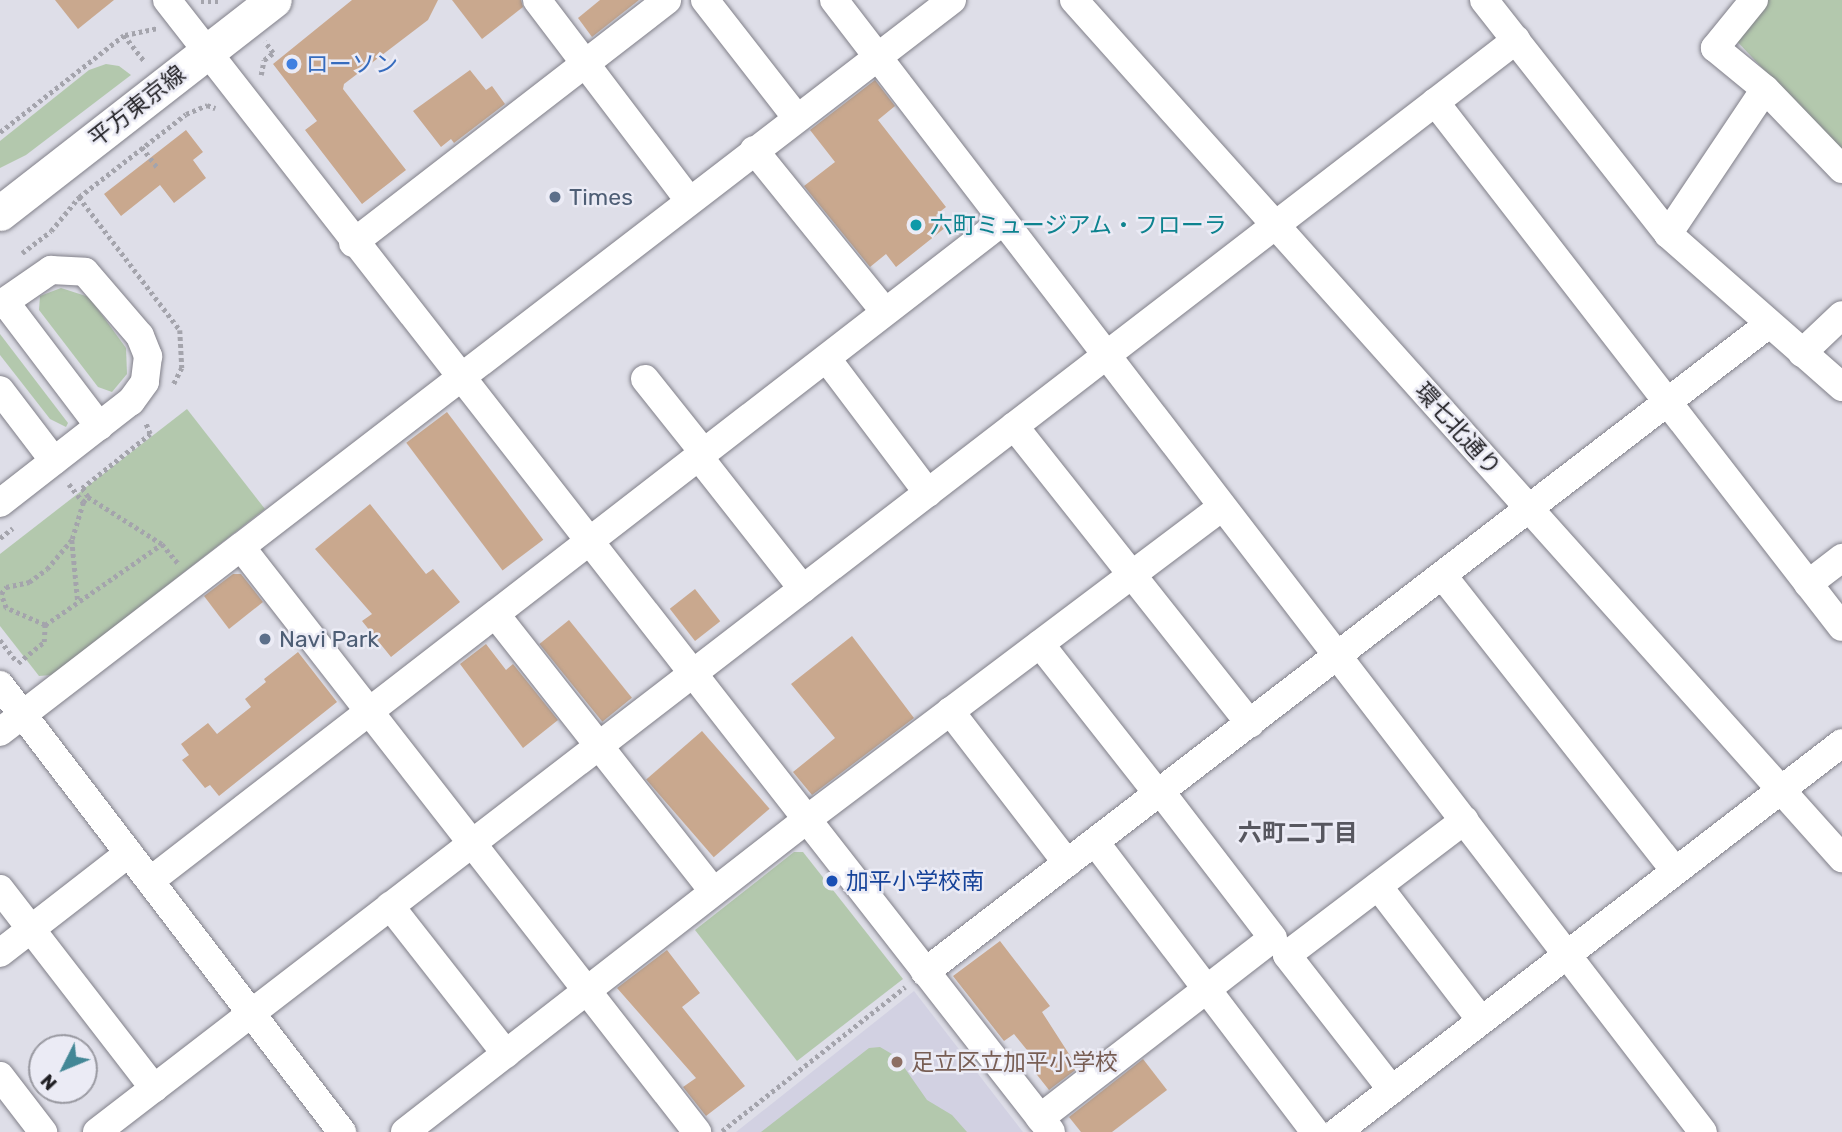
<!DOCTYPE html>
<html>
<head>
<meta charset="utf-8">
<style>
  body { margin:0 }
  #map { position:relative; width:1842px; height:1132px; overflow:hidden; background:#dedee8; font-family:Rubik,"Noto Sans JP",sans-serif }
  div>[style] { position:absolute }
  .built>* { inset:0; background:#d2d1e2 }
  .green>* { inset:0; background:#b3c8ad }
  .building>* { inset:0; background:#c9a88e; transform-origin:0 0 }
  .path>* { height:4.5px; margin-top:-2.25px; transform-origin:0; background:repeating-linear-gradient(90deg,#a4a4ac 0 3.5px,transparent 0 7px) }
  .roads { filter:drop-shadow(0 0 2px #818089) drop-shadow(0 0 2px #818089) }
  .minor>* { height:28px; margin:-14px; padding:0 14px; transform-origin:14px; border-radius:14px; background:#fff }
  .major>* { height:35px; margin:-17.5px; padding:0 17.5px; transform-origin:17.5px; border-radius:17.5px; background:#fff }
  .dots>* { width:19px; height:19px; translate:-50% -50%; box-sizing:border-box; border:4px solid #ebebf5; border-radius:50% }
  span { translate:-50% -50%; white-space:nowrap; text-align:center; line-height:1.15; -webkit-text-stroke:5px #ebebf5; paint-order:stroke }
  .shop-label { font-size:23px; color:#366cbe }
  .left { translate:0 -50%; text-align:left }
  .street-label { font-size:23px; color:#1f1e22 }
  .service-label { font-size:23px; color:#4e5e75 }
  .culture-label { font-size:23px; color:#0d838f }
  .transit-label { font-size:23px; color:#164399 }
  .education-label { font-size:23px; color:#785e54 }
  .neighbourhood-label { font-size:24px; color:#57575f; font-weight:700 }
  .north { position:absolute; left:28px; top:1034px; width:70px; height:70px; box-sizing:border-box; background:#ebebf5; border:2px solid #9999a1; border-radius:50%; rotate:227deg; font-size:19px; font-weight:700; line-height:28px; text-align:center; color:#1f1e22 }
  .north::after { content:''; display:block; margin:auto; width:24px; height:32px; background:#438796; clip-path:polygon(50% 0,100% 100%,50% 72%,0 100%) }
</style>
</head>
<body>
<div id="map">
  <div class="built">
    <div style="clip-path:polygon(914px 991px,1023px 1132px,736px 1132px)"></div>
  </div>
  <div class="green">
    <div style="clip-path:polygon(1763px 0,1842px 0,1842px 153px,1733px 37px)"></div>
    <div style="clip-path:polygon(106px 64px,119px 66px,131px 75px,26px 155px,0 168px,0 141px,89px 70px)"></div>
    <div style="clip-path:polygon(61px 288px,89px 297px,126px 348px,127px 374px,112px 392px,98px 387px,39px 310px,40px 296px)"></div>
    <div style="clip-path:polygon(0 334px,68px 423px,66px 427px,50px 419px,0 355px)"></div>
    <div style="clip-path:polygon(187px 409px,265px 509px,52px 675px,39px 676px,0 626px,0 554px)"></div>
    <div style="clip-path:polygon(794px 852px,803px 852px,903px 979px,797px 1061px,695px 930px)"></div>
    <div style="clip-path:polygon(880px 1047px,897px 1057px,927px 1100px,952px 1115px,967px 1132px,761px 1132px,869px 1048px)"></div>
  </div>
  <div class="building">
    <div style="clip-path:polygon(55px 0,114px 0,78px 29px)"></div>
    <div style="clip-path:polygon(352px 0,438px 0,428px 20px,344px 84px,343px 89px,406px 170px,362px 204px,305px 130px,317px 121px,273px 64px)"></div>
    <div style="clip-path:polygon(452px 0,521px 0,523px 7px,482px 39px)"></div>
    <div style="clip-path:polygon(600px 0,639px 0,592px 37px,578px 18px)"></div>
    <div style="clip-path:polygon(470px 70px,486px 90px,492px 86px,505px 104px,454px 143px,451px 139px,441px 147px,413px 111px)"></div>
    <div style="clip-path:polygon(875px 80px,895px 106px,878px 120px,946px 207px,936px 215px,946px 227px,896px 267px,886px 254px,870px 267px,804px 186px,835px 162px,810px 130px)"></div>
    <div style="clip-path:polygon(186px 130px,203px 152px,193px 160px,206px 178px,174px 203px,160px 185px,121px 216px,104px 194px)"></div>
    <div style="left:447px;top:412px;width:160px;height:51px;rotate:53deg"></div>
    <div style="clip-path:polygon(370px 504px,426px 574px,433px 569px,460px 602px,391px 657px,362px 621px,372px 614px,315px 549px)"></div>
    <div style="clip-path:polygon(233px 574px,241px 574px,263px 602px,229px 629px,204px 596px)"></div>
    <div style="left:695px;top:589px;width:41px;height:32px;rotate:52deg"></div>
    <div style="left:569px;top:620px;width:100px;height:38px;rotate:51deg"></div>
    <div style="clip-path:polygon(852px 636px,914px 718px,812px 795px,793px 772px,835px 738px,791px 684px)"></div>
    <div style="clip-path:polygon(486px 644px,506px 670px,513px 664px,558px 720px,523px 748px,460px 664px)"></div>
    <div style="clip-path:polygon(298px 652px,337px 702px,219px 796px,210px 785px,205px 788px,182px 760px,189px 755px,181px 744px,208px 723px,217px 734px,251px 707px,245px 699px,266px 682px,264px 679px)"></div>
    <div style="left:702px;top:731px;width:103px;height:74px;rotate:49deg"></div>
    <div style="clip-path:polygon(1000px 941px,1050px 1006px,1042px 1012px,1078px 1068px,1049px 1090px,1034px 1071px,1040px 1066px,1014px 1034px,1004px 1041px,953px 976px)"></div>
    <div style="clip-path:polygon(667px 950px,700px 993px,682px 1007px,745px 1086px,706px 1116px,683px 1087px,696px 1078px,617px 988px)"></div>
    <div style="clip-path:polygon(1143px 1059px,1167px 1090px,1112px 1132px,1081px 1132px,1069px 1117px)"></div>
  </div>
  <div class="path">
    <div style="left:201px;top:2px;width:18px"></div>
    <div style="left:125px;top:35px;width:33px;rotate:-12deg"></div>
    <div style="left:261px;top:75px;width:15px;rotate:-79deg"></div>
    <div style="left:264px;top:60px;width:11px;rotate:-38deg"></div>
    <div style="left:273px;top:53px;width:14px;rotate:-126deg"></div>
    <div style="left:0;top:132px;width:157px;rotate:-38deg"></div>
    <div style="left:124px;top:35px;width:34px;rotate:52deg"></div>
    <div style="left:142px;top:147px;width:26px;rotate:53deg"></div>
    <div style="left:79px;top:197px;width:167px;rotate:52.8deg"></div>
    <div style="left:180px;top:330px;width:38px;rotate:87deg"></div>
    <div style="left:182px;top:368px;width:18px;rotate:117deg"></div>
    <div style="left:22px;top:253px;width:36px;rotate:-37deg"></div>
    <div style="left:51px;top:231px;width:44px;rotate:-50.5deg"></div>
    <div style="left:79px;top:197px;width:135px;rotate:-37.8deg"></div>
    <div style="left:186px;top:114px;width:23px;rotate:-23deg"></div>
    <div style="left:207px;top:105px;width:9px;rotate:21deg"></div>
    <div style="left:69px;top:484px;width:23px;rotate:52deg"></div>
    <div style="left:83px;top:502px;width:7px;rotate:-45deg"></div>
    <div style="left:88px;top:497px;width:11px;rotate:-124deg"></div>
    <div style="left:82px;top:488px;width:87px;rotate:-38.5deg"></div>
    <div style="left:150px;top:434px;width:11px;rotate:-112deg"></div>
    <div style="left:88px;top:497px;width:88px;rotate:32.4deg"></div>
    <div style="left:162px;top:544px;width:25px;rotate:50deg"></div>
    <div style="left:0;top:538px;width:16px;rotate:-38deg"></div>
    <div style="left:72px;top:540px;width:62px;rotate:84.5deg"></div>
    <div style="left:45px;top:625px;width:43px;rotate:-156.4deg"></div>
    <div style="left:6px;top:608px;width:15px;rotate:-110deg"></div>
    <div style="left:1px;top:594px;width:9px;rotate:-54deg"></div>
    <div style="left:6px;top:587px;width:24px;rotate:-12deg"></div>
    <div style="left:29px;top:582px;width:22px;rotate:-36deg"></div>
    <div style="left:47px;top:569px;width:39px;rotate:-50deg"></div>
    <div style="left:72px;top:539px;width:39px;rotate:-73deg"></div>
    <div style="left:0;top:640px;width:28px;rotate:52deg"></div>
    <div style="left:18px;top:663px;width:33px;rotate:-39deg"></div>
    <div style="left:44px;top:642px;width:17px;rotate:-87deg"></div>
    <div style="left:45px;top:625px;width:142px;rotate:-34.7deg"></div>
    <div style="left:722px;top:1131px;width:233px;rotate:-38.2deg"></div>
  </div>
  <div class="roads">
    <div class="minor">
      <div style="left:167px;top:0;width:1436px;rotate:52.01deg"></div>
      <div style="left:537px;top:0;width:251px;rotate:52.8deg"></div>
      <div style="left:705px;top:0;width:150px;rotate:52.1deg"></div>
      <div style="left:834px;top:0;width:1427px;rotate:52.49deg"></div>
      <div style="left:1074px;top:0;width:1152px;rotate:48.17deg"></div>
      <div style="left:1484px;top:0;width:298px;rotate:51.8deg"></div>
      <div style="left:1668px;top:234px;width:232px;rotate:41.3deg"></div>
      <div style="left:1754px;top:0;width:62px;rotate:129.1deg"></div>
      <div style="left:1715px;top:48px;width:65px;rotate:39.4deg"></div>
      <div style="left:1765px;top:89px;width:111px;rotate:46.1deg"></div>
      <div style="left:1435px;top:102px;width:664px;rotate:52.22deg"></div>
      <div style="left:754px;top:150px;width:208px;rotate:51deg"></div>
      <div style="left:1668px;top:234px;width:174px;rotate:-56.2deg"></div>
      <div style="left:353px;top:243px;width:397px;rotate:-37.7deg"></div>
      <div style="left:5px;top:302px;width:156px;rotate:52.8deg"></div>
      <div style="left:0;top:305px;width:62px;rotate:-34.5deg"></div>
      <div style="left:51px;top:270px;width:34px;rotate:3deg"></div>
      <div style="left:85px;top:272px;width:84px;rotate:49.3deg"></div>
      <div style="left:140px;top:336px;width:22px;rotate:68deg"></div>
      <div style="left:148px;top:356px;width:26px;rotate:97deg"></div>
      <div style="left:145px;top:382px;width:24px;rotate:126deg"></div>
      <div style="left:131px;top:401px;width:166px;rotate:142.1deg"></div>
      <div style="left:1802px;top:353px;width:55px;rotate:-43.5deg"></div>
      <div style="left:827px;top:359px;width:168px;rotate:53deg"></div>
      <div style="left:645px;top:379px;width:95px;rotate:51.4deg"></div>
      <div style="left:0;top:390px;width:89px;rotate:52.7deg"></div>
      <div style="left:1014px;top:426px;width:380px;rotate:51.6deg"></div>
      <div style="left:699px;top:457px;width:168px;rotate:51.8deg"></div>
      <div style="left:241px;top:547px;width:742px;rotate:52.06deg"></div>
      <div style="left:1443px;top:576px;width:375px;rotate:51.8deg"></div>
      <div style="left:1808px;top:584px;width:43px;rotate:-37.4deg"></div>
      <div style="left:496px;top:615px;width:351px;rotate:51.8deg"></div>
      <div style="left:1040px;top:644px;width:191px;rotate:51.8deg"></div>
      <div style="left:0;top:685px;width:563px;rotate:52.58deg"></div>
      <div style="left:950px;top:711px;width:192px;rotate:52.4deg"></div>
      <div style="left:0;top:732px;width:1201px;rotate:-37.56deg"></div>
      <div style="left:1095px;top:842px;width:364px;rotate:52.8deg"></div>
      <div style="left:150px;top:881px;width:1077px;rotate:-37.72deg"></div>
      <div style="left:1378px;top:886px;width:169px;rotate:52.5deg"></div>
      <div style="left:0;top:889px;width:252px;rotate:52.3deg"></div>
      <div style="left:390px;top:906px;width:188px;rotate:51.9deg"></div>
      <div style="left:0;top:953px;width:163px;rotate:-37.8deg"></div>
      <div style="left:925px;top:972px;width:1064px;rotate:-37.52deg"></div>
      <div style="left:0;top:1076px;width:71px;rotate:52.5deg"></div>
      <div style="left:1392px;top:1090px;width:171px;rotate:-127.9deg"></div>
      <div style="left:1287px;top:955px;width:223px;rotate:-37.2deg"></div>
      <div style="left:1040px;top:1118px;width:294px;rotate:-37.7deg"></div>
      <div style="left:1273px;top:938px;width:184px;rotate:-127.5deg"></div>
      <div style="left:97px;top:1132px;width:1791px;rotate:-37.58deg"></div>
      <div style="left:405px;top:1132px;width:508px;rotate:-37.88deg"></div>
      <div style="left:806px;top:820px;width:521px;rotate:-36.96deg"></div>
      <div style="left:1337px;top:1132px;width:637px;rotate:-37.61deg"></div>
    </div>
    <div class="major">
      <div style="left:0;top:213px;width:347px;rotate:-37.9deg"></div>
    </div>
  </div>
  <div class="dots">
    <div style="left:292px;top:64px;background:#3f7fe0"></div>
    <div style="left:555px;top:197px;background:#5c6f8a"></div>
    <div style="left:916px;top:225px;background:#0f9aa8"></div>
    <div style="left:265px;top:639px;background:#5c6f8a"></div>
    <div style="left:832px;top:881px;background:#1a4fb4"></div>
    <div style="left:897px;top:1062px;background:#8d6e63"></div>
  </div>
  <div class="shop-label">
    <span class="left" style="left:306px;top:64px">ローソン</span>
  </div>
  <div class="street-label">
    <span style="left:137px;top:106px;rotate:-38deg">平方東京線</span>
    <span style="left:1458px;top:429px;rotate:48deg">環七北通り</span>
  </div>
  <div class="service-label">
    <span class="left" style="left:569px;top:197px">Times</span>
    <span class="left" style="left:279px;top:639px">Navi Park</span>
  </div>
  <div class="culture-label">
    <span class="left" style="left:930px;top:225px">六町ミュージアム・フローラ</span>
  </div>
  <div class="transit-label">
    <span class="left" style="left:846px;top:881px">加平小学校南</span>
  </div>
  <div class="education-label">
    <span class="left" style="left:911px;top:1062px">足立区立加平小学校</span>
  </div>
  <div class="neighbourhood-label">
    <span style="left:1298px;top:834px">六町二丁目</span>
  </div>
  <div class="north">N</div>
</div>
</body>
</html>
